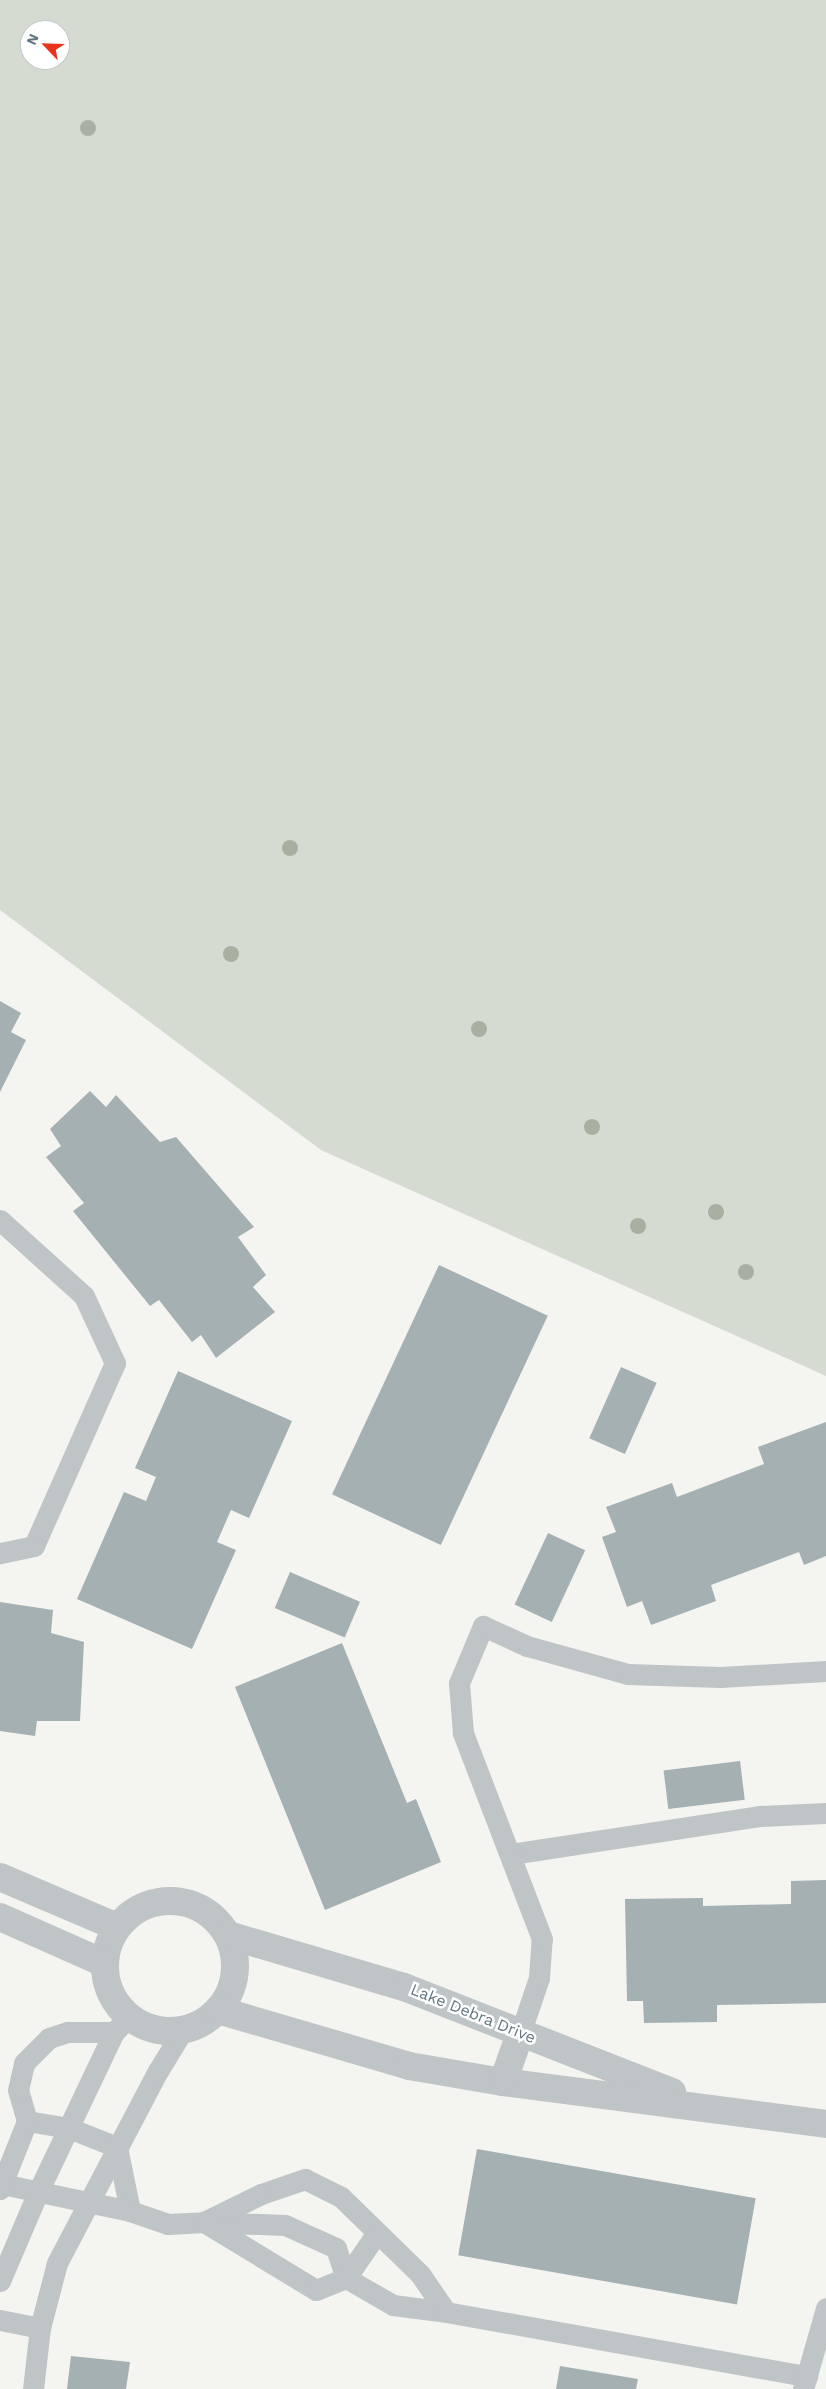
<!DOCTYPE html>
<html>
<head>
<meta charset="utf-8">
<style>
  body { margin:0 }
  #map { position:relative; width:826px; height:2389px; overflow:hidden; background:#f4f4f0; font-family:"Work Sans",sans-serif }
  div>[style] { position:absolute }
  .green>* { inset:0; background:#d6dbd1 }
  .building>* { inset:0; background:#a5b0b3; transform-origin:0 0 }
  .service>* { height:21px; margin:-10.5px; padding:0 10.5px; transform-origin:10.5px; border-radius:10.5px; background:#bfc4c6 }
  .minor>* { height:28px; margin:-14px; padding:0 14px; transform-origin:14px; border-radius:14px; background:#bfc4c6 }
  .minor>.ring { margin:-14px; padding:0; box-sizing:content-box; background:none; border:28px solid #bfc4c6; border-radius:50% }
  .trees>* { width:16px; height:16px; margin:-8px; border-radius:50%; background:#a7b0a1 }
  span { translate:-50% -50%; white-space:nowrap; text-align:center; line-height:1.15; -webkit-text-stroke:5px #fff; paint-order:stroke }
  .street-label { font-size:16px; color:#627782 }
  .north { position:absolute; left:20px; top:20px; width:50px; height:50px; box-sizing:border-box; background:#fff; border:1px solid #c0c9cd; border-radius:50%; rotate:294deg; font-size:14px; font-weight:700; line-height:20px; text-align:center; color:#627782 }
  .north::after { content:''; display:block; margin:auto; width:18px; height:22px; background:#e8341c; clip-path:polygon(50% 0,100% 100%,50% 72%,0 100%) }
</style>
</head>
<body>
<div id="map">
  <div class="green">
    <div style="clip-path:polygon(evenodd,0 0,826px 0,826px 1376px,321px 1150px,0 910px,0 0,30px 30px,60px 30px,60px 60px,30px 60px,30px 30px)"></div>
  </div>
  <div class="building">
    <div style="clip-path:polygon(0 1001px,21px 1013px,11px 1032px,26px 1040px,0 1092px)"></div>
    <div style="clip-path:polygon(90px 1091px,106px 1107px,116px 1095px,160px 1142px,176px 1137px,254px 1227px,238px 1237px,266px 1275px,253px 1287px,275px 1312px,216px 1358px,201px 1335px,192px 1342px,159px 1300px,150px 1306px,73px 1211px,84px 1203px,46px 1157px,61px 1146px,50px 1129px)"></div>
    <div style="left:439px;top:1265px;width:120px;height:253px;rotate:25deg"></div>
    <div style="left:621px;top:1367px;width:39px;height:78px;rotate:24deg"></div>
    <div style="clip-path:polygon(178px 1371px,292px 1421px,249px 1518px,231px 1510px,217px 1542px,236px 1550px,192px 1649px,77px 1599px,124px 1492px,146px 1501px,156px 1477px,135px 1468px)"></div>
    <div style="clip-path:polygon(826px 1422px,826px 1556px,804px 1565px,799px 1552px,711px 1585px,716px 1601px,651px 1625px,642px 1601px,627px 1607px,602px 1537px,616px 1532px,606px 1507px,672px 1483px,677px 1497px,764px 1464px,758px 1447px)"></div>
    <div style="left:548px;top:1533px;width:41px;height:79px;rotate:25deg"></div>
    <div style="left:290px;top:1572px;width:76px;height:39px;rotate:23deg"></div>
    <div style="clip-path:polygon(0 1602px,53px 1610px,51px 1633px,84px 1642px,80px 1721px,37px 1721px,35px 1736px,0 1731px)"></div>
    <div style="clip-path:polygon(342px 1643px,407px 1803px,416px 1799px,441px 1862px,325px 1910px,235px 1687px)"></div>
    <div style="left:740px;top:1761px;width:39px;height:77px;rotate:83deg"></div>
    <div style="clip-path:polygon(826px 1880px,826px 2003px,717px 2005px,717px 2022px,644px 2023px,643px 2001px,627px 2001px,625px 1899px,703px 1898px,703px 1906px,791px 1904px,791px 1881px)"></div>
    <div style="left:477px;top:2149px;width:283px;height:108px;rotate:10deg"></div>
    <div style="clip-path:polygon(71px 2356px,130px 2362px,126px 2389px,67px 2389px)"></div>
    <div style="clip-path:polygon(560px 2366px,638px 2379px,636px 2389px,556px 2389px)"></div>
  </div>
  <div class="service">
    <div style="left:0;top:1220px;width:113px;rotate:42.1deg"></div>
    <div style="left:84px;top:1296px;width:74px;rotate:65.2deg"></div>
    <div style="left:115px;top:1363px;width:200px;rotate:113.9deg"></div>
    <div style="left:34px;top:1546px;width:35px;rotate:168deg"></div>
    <div style="left:511px;top:1854px;width:251px;rotate:-8.7deg"></div>
    <div style="left:759px;top:1816px;width:67px;rotate:-2.6deg"></div>
    <div style="left:520px;top:2034px;width:59px;rotate:-71.3deg"></div>
    <div style="left:539px;top:1978px;width:39px;rotate:-86deg"></div>
    <div style="left:542px;top:1939px;width:221px;rotate:-111deg"></div>
    <div style="left:463px;top:1733px;width:50px;rotate:-94.6deg"></div>
    <div style="left:459px;top:1683px;width:62px;rotate:-67.2deg"></div>
    <div style="left:483px;top:1626px;width:48px;rotate:24.4deg"></div>
    <div style="left:527px;top:1646px;width:105px;rotate:15.5deg"></div>
    <div style="left:628px;top:1674px;width:92px;rotate:1.9deg"></div>
    <div style="left:720px;top:1677px;width:106px;rotate:-3.2deg"></div>
    <div style="left:27px;top:2121px;width:43px;rotate:9.5deg"></div>
    <div style="left:69px;top:2128px;width:52px;rotate:21.6deg"></div>
    <div style="left:117px;top:2147px;width:65px;rotate:78.5deg"></div>
    <div style="left:2px;top:2184px;width:131px;rotate:11.9deg"></div>
    <div style="left:130px;top:2211px;width:40px;rotate:18.9deg"></div>
    <div style="left:168px;top:2224px;width:36px;rotate:-3deg"></div>
    <div style="left:204px;top:2222px;width:81px;rotate:2.1deg"></div>
    <div style="left:285px;top:2225px;width:56px;rotate:24.3deg"></div>
    <div style="left:336px;top:2248px;width:32px;rotate:72deg"></div>
    <div style="left:346px;top:2278px;width:54px;rotate:29.9deg"></div>
    <div style="left:393px;top:2305px;width:53px;rotate:7.5deg"></div>
    <div style="left:446px;top:2312px;width:46px;rotate:-124.4deg"></div>
    <div style="left:420px;top:2274px;width:110px;rotate:-135.7deg"></div>
    <div style="left:341px;top:2197px;width:40px;rotate:-153.4deg"></div>
    <div style="left:305px;top:2179px;width:46px;rotate:161.2deg"></div>
    <div style="left:261px;top:2194px;width:64px;rotate:153.8deg"></div>
    <div style="left:204px;top:2222px;width:131px;rotate:31.3deg"></div>
    <div style="left:316px;top:2290px;width:32px;rotate:-22deg"></div>
    <div style="left:346px;top:2278px;width:53px;rotate:-55.7deg"></div>
    <div style="left:0;top:2189px;width:73px;rotate:-68.3deg"></div>
    <div style="left:27px;top:2121px;width:32px;rotate:-106deg"></div>
    <div style="left:18px;top:2090px;width:28px;rotate:-77deg"></div>
    <div style="left:24px;top:2063px;width:35px;rotate:-45deg"></div>
    <div style="left:49px;top:2038px;width:20px;rotate:-18deg"></div>
    <div style="left:68px;top:2032px;width:46px"></div>
    <div style="left:0;top:2281px;width:97px;rotate:-66.9deg"></div>
    <div style="left:38px;top:2192px;width:177px;rotate:-64.6deg"></div>
    <div style="left:114px;top:2032px;width:21px;rotate:-45deg"></div>
    <div style="left:446px;top:2312px;width:367px;rotate:10.1deg"></div>
    <div style="left:0;top:2320px;width:41px;rotate:11.3deg"></div>
    <div style="left:33px;top:2389px;width:61px;rotate:-83.5deg"></div>
    <div style="left:40px;top:2328px;width:67px;rotate:-75.3deg"></div>
    <div style="left:57px;top:2263px;width:217px;rotate:-62.3deg"></div>
    <div style="left:158px;top:2071px;width:48px;rotate:-58.6deg"></div>
    <div style="left:803px;top:2389px;width:84px;rotate:-74.1deg"></div>
  </div>
  <div class="minor">
    <div style="left:0;top:1877px;width:127px;rotate:23.1deg"></div>
    <div class="ring" style="left:105px;top:1901px;width:102px;height:102px"></div>
    <div style="left:0;top:1917px;width:114px;rotate:23.9deg"></div>
    <div style="left:228px;top:1935px;width:184px;rotate:16.5deg"></div>
    <div style="left:404px;top:1987px;width:288px;rotate:21.4deg"></div>
    <div style="left:218px;top:2010px;width:199px;rotate:16.3deg"></div>
    <div style="left:409px;top:2066px;width:95px;rotate:9.7deg"></div>
    <div style="left:503px;top:2082px;width:326px;rotate:7.4deg"></div>
    <div style="left:503px;top:2082px;width:51px;rotate:-70.5deg"></div>
  </div>
  <div class="trees">
    <div style="left:88px;top:128px"></div>
    <div style="left:290px;top:848px"></div>
    <div style="left:231px;top:954px"></div>
    <div style="left:479px;top:1029px"></div>
    <div style="left:592px;top:1127px"></div>
    <div style="left:716px;top:1212px"></div>
    <div style="left:638px;top:1226px"></div>
    <div style="left:746px;top:1272px"></div>
  </div>
  <div class="street-label">
    <span style="left:473px;top:2014px;rotate:22deg">Lake Debra Drive</span>
  </div>
  <div class="north">N</div>
</div>
</body>
</html>
